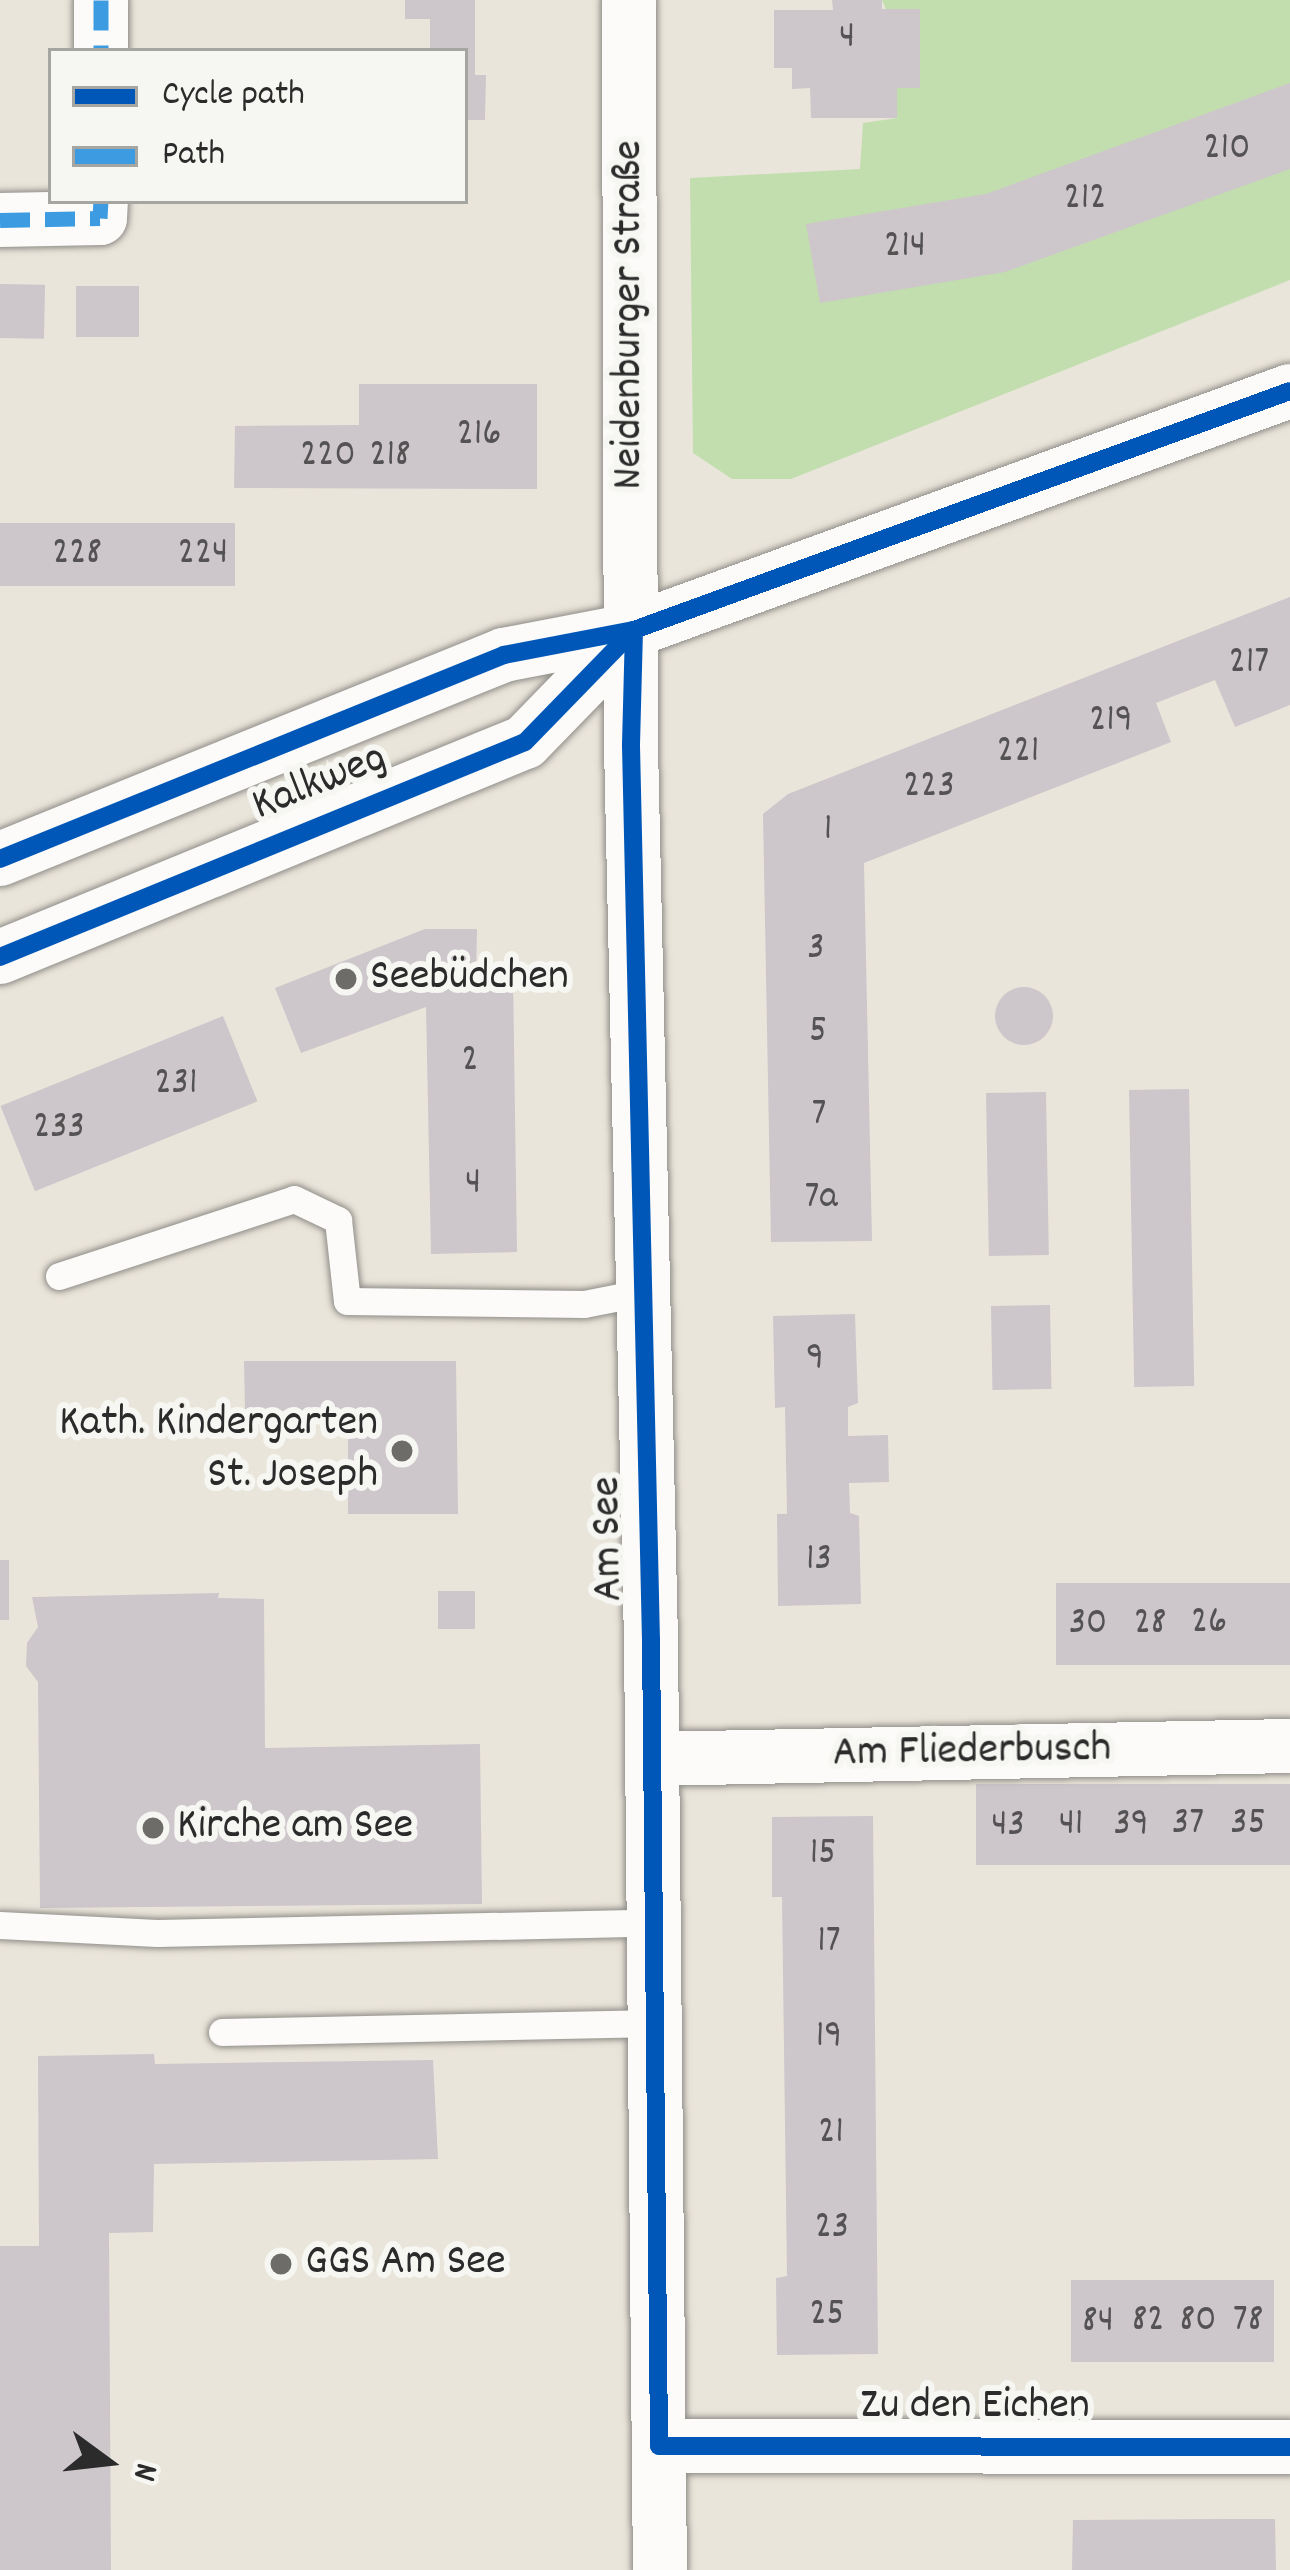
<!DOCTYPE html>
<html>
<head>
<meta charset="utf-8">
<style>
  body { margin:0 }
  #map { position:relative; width:1290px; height:2570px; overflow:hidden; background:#eae5da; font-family:Dekko,sans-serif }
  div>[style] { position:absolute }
  .green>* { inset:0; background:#c2deaf }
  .building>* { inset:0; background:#cdc6cb; transform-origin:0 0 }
  .round { border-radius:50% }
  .roads { filter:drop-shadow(0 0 3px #908e89) drop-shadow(0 0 3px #908e89) }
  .lane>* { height:27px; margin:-13.5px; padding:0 13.5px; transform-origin:13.5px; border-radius:13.5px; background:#fcfbf9 }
  .street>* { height:54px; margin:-27px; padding:0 27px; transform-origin:27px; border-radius:27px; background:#fcfbf9 }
  .quiet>* { height:15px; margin-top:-7.5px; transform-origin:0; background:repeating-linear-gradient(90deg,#3d9ce1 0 30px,transparent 0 45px) }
  .cycleway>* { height:18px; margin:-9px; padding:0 9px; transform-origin:9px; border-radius:9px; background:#0057b8 }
  .dots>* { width:33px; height:33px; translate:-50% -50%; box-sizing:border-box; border:6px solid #f6f6f2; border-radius:50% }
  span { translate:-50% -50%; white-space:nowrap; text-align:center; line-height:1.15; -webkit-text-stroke:12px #f6f6f2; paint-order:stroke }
  .number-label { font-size:39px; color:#545253 }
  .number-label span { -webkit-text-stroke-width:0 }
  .street-label { font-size:45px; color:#2b2b2b }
  .poi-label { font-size:45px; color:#2b2b2b }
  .left { translate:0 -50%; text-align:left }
  .right { translate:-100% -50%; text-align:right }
  .legend { position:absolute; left:48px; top:48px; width:420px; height:156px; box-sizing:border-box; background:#f6f6f2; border:3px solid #a5a5a2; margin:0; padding:15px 21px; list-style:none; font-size:36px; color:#2b2b2b }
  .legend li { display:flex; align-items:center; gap:24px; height:60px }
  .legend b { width:60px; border:3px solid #a5a5a2 }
  .north { position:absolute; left:48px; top:2402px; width:120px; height:120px; -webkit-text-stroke:9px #f6f6f2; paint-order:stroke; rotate:105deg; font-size:33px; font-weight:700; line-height:48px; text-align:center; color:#2b2b2b }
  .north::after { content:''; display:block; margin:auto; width:42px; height:54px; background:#2b2b2b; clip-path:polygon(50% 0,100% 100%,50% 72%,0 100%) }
</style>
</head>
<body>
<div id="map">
  <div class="green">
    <div style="clip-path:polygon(882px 0,1290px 0,1290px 280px,791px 479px,732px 479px,693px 453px,690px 178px,860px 169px,863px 123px,897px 118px,897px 88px,919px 88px)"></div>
  </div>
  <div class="building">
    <div style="clip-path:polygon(405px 0,475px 0,475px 75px,486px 75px,485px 120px,465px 120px,465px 51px,430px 51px,430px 19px,405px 19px)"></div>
    <div style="clip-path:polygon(832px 0,882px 0,882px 9px,920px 9px,920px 88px,897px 88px,897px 118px,811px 118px,810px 88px,792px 89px,792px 68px,774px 68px,774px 10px,833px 10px)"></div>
    <div style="clip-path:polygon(1290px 83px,1290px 169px,1005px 272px,820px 303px,806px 224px,986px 194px)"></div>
    <div style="left:0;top:284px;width:45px;height:54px;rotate:1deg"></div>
    <div style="left:76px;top:286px;width:63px;height:51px"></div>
    <div style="clip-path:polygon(359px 384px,537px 384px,537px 489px,234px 488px,235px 426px,359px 425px)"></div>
    <div style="left:235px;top:523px;width:63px;height:235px;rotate:90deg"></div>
    <div style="clip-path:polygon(1290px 597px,1290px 705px,1235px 727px,1215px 680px,1156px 703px,1171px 742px,864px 863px,872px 1241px,771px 1242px,763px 814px,788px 794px)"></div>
    <div style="clip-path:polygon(425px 929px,477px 929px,476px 975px,513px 975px,517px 1252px,431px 1254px,426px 1007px,301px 1053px,275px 988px)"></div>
    <div class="round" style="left:995px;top:987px;width:58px;height:58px"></div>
    <div style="left:223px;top:1016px;width:92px;height:240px;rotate:68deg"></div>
    <div style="left:1189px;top:1089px;width:297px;height:60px;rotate:89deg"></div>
    <div style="left:1046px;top:1092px;width:163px;height:60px;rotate:89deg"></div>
    <div style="left:1050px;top:1305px;width:84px;height:59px;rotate:89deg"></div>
    <div style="clip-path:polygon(855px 1314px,858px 1403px,848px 1407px,848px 1436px,888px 1435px,889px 1482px,849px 1483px,850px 1513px,859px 1516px,861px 1604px,778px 1606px,777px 1514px,787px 1514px,785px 1407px,775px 1408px,773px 1316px)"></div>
    <div style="clip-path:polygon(244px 1361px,456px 1361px,458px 1514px,348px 1514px,348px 1411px,245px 1411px)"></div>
    <div style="left:0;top:1560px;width:9px;height:60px"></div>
    <div style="left:1290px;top:1583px;width:82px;height:234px;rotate:90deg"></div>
    <div style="left:475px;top:1591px;width:38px;height:37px;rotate:90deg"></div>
    <div style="clip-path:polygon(219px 1593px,218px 1598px,264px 1599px,265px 1748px,480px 1744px,482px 1904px,40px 1908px,38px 1682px,26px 1666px,27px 1643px,38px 1627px,32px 1597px)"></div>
    <div style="left:1290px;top:1784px;width:81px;height:314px;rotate:90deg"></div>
    <div style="clip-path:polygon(873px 1816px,878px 2354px,777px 2355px,776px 2278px,787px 2276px,782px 1897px,772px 1897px,772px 1817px)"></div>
    <div style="clip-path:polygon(154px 2054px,155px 2064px,433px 2060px,438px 2159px,154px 2164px,153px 2232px,109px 2233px,111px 2570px,0 2570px,0 2246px,39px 2246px,38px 2056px)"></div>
    <div style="left:1274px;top:2280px;width:82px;height:203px;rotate:90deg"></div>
    <div style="clip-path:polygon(1223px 2519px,1275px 2519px,1276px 2570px,1072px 2570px,1073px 2520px)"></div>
  </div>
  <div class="roads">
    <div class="lane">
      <div style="left:59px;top:1276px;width:247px;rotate:-18.1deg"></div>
      <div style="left:294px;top:1199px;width:49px;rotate:25.5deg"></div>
      <div style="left:338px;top:1220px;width:81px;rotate:83.7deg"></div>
      <div style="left:347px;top:1301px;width:237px;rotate:0.7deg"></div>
      <div style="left:584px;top:1304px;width:62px;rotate:-11.1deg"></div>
      <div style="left:0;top:1925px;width:157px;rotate:2.9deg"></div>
      <div style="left:157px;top:1933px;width:498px;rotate:-1.2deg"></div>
      <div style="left:222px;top:2032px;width:433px;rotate:-1.2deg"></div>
    </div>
    <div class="street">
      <div style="left:101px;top:0;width:51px;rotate:90deg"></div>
      <div style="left:629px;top:0;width:746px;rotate:89.85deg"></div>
      <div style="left:631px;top:746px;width:893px;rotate:88.72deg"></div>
      <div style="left:651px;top:1639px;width:931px;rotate:89.45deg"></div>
      <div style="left:0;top:220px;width:100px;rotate:-1.1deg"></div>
      <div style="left:100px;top:218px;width:17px;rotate:-87deg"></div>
      <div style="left:0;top:859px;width:544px;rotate:-22.04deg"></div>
      <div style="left:504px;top:655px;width:132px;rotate:-10.9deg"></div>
      <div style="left:634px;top:630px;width:698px;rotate:-20.02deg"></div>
      <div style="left:0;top:957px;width:567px;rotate:-22.27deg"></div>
      <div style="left:525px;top:742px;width:156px;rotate:-45.8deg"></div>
      <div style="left:653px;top:1759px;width:637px;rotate:-1.17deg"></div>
      <div style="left:659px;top:2446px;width:631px;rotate:0.09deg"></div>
    </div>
  </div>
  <div class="quiet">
    <div style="left:101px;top:0;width:51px;rotate:90deg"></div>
    <div style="left:0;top:220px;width:100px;rotate:-1.1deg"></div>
    <div style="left:100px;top:218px;width:17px;rotate:-87deg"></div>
  </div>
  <div class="cycleway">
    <div style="left:634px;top:630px;width:116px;rotate:91.5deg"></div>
    <div style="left:631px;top:746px;width:893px;rotate:88.72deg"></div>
    <div style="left:651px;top:1639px;width:807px;rotate:89.43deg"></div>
    <div style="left:659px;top:2446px;width:631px;rotate:0.09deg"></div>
    <div style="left:0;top:859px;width:544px;rotate:-22.04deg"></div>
    <div style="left:504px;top:655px;width:132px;rotate:-10.9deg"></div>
    <div style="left:634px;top:630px;width:698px;rotate:-20.02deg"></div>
    <div style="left:0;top:957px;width:567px;rotate:-22.27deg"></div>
    <div style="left:525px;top:742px;width:156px;rotate:-45.8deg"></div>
  </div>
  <div class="dots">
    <div style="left:346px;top:979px;background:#6e6c68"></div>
    <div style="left:402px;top:1451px;background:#6e6c68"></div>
    <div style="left:153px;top:1828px;background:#6e6c68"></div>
    <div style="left:281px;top:2264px;background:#6e6c68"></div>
  </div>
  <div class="number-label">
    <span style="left:847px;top:39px">4</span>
    <span style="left:1227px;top:150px">210</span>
    <span style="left:1085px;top:200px">212</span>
    <span style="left:905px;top:248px">214</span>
    <span style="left:479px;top:436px">216</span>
    <span style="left:328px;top:457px">220</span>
    <span style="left:390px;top:457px">218</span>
    <span style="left:77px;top:555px">228</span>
    <span style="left:203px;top:555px">224</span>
    <span style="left:1249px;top:664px">217</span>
    <span style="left:1111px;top:722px">219</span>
    <span style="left:1018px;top:753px">221</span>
    <span style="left:929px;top:788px">223</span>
    <span style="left:828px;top:831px">1</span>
    <span style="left:816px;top:950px">3</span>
    <span style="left:818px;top:1033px">5</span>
    <span style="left:470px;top:1062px">2</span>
    <span style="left:176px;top:1085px">231</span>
    <span style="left:819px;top:1116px">7</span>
    <span style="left:59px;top:1129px">233</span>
    <span style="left:473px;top:1185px">4</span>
    <span style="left:821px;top:1199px">7a</span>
    <span style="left:815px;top:1360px">9</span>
    <span style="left:819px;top:1561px">13</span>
    <span style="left:1209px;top:1624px">26</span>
    <span style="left:1088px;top:1625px">30</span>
    <span style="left:1150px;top:1625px">28</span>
    <span style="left:1188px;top:1825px">37</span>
    <span style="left:1248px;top:1825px">35</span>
    <span style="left:1071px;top:1826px">41</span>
    <span style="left:1131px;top:1826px">39</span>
    <span style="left:1008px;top:1827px">43</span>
    <span style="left:823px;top:1855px">15</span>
    <span style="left:829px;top:1943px">17</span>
    <span style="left:829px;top:2038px">19</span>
    <span style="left:831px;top:2134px">21</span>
    <span style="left:832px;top:2229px">23</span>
    <span style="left:827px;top:2316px">25</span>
    <span style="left:1148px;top:2322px">82</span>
    <span style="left:1198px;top:2322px">80</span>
    <span style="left:1248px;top:2322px">78</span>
    <span style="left:1098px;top:2323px">84</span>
  </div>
  <div class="street-label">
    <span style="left:631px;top:315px;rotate:-90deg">Neidenburger Straße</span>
    <span style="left:320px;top:784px;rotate:-22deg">Kalkweg</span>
    <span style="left:610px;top:1539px;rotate:-91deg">Am See</span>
    <span style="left:972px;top:1753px;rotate:-1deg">Am Fliederbusch</span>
    <span style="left:975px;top:2408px">Zu den Eichen</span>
  </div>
  <div class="poi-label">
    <span class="left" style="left:370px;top:979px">Seebüdchen</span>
    <span class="right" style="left:378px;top:1451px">Kath. Kindergarten<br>St. Joseph</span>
    <span class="left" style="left:177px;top:1828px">Kirche am See</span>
    <span class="left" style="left:305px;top:2264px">GGS Am See</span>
  </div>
  <ul class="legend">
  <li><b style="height:15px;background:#0057b8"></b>Cycle path</li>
  <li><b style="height:15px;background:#3d9ce1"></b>Path</li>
  </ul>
  <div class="north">N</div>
</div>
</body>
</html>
